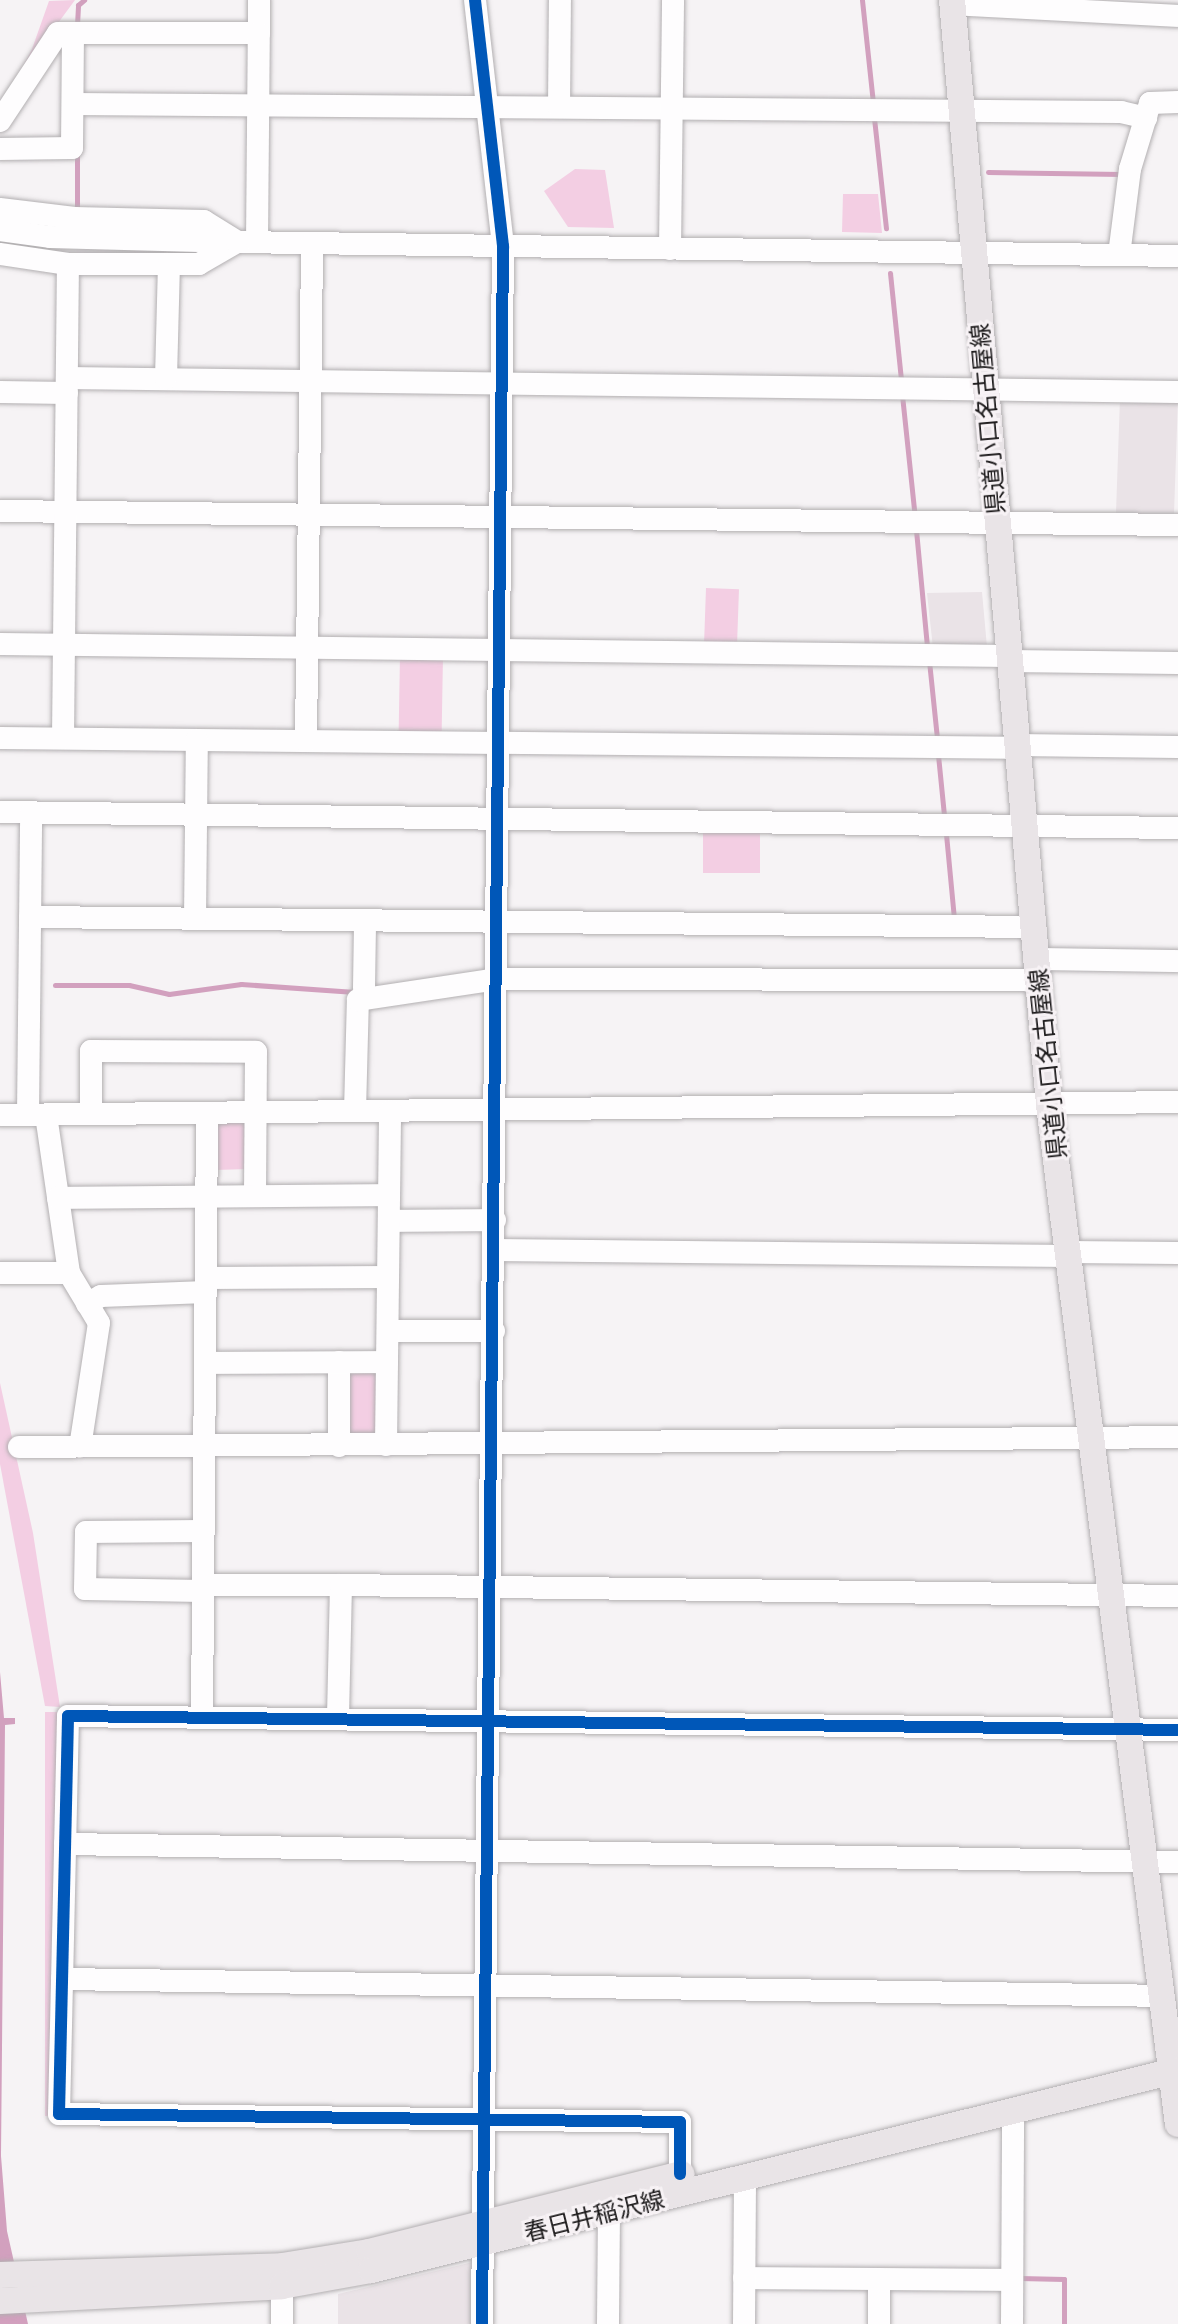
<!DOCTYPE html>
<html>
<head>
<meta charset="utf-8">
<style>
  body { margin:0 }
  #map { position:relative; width:1178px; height:2324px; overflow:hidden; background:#f6f3f5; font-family:Barlow,"Noto Sans JP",sans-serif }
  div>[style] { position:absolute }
  .built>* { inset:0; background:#eae3e7; transform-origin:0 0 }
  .green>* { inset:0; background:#f3cee3; transform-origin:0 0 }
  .water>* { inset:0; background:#d2a0be }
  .stream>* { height:5px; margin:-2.5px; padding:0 2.5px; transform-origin:2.5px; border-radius:2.5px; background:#d2a0be }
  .roads { filter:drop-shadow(0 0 2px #b2afb1) drop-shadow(0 0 2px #b2afb1) }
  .minor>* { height:22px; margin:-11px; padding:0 11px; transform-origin:11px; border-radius:11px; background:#fefdfe }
  .major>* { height:26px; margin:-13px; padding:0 13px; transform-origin:13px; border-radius:13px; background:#e9e4e7 }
  .cycleway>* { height:12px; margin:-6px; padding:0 6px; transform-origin:6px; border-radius:6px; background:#0057b8 }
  span { translate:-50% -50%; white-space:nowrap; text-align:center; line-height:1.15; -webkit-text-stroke:6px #f7f2f5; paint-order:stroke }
  .street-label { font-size:24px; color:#1c1a1b }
</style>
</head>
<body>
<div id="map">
  <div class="built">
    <div style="left:1120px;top:398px;width:58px;height:118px;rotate:2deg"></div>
    <div style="clip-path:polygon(982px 592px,987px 647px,933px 648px,927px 593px)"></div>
    <div style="clip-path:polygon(473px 2262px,474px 2324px,338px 2324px,338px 2294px)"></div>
  </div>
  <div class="green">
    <div style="clip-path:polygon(75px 0,36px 53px,0 111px,32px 49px,49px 1px)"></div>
    <div style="clip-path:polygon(575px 169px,605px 170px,614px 228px,568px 227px,544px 191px)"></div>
    <div style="clip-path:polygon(843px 194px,878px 194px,882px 233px,842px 232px)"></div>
    <div style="left:706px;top:588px;width:33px;height:58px;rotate:2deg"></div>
    <div style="left:400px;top:655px;width:43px;height:79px;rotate:1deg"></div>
    <div style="left:703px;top:831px;width:57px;height:42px"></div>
    <div style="clip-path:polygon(220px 1121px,245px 1121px,249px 1169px,215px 1170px,216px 1127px)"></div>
    <div style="left:345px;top:1371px;width:35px;height:63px"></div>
    <div style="clip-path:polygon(0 1383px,33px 1533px,60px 1707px,45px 1706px,0 1464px)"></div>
    <div style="left:45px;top:1712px;width:16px;height:404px"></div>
  </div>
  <div class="water">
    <div style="clip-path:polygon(0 1672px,4px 1718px,15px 1718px,15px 1724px,5px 1725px,1px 2156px,7px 2231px,28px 2324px,0 2324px)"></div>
  </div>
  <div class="stream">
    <div style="left:862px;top:0;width:104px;rotate:83.9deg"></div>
    <div style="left:77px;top:25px;width:20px;rotate:-87deg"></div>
    <div style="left:78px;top:5px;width:8px;rotate:-40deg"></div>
    <div style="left:874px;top:118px;width:111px;rotate:83.8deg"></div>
    <div style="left:988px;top:172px;width:134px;rotate:0.9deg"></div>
    <div style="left:77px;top:211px;width:58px;rotate:-90deg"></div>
    <div style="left:890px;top:273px;width:108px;rotate:84.1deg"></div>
    <div style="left:902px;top:395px;width:116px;rotate:84deg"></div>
    <div style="left:916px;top:530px;width:117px;rotate:84.6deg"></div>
    <div style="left:929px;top:661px;width:78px;rotate:84.1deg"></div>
    <div style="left:938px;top:755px;width:60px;rotate:84.3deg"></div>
    <div style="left:946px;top:834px;width:85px;rotate:84.6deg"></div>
    <div style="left:55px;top:985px;width:74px"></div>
    <div style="left:129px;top:985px;width:41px;rotate:12.7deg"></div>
    <div style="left:169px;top:994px;width:73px;rotate:-7.9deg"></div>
    <div style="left:241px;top:984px;width:114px;rotate:4deg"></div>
    <div style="left:1019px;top:2278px;width:45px;rotate:1.3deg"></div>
    <div style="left:1064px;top:2279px;width:45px;rotate:90deg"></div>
  </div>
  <div class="roads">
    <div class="minor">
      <div style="left:475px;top:0;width:248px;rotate:83.5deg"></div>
      <div style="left:503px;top:246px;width:2078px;rotate:90.58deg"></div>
      <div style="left:952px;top:4px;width:226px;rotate:3deg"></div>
      <div style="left:73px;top:104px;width:1048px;rotate:0.44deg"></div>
      <div style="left:1121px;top:112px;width:26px;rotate:13deg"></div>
      <div style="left:559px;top:107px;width:107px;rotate:-89.5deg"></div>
      <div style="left:0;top:121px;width:105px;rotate:-56.6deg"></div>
      <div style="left:58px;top:33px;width:15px"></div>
      <div style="left:0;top:149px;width:72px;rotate:-0.8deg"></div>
      <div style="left:72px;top:148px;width:115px;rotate:-89.5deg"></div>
      <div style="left:73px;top:33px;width:186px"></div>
      <div style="left:259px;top:33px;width:33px;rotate:-90deg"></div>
      <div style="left:0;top:209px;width:75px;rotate:6.9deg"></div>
      <div style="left:74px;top:218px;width:130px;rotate:1.3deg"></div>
      <div style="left:204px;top:221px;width:39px;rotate:32deg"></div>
      <div style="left:237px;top:242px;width:44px;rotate:149.9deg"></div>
      <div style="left:199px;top:264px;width:131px;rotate:180deg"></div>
      <div style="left:68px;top:264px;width:69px;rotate:-171.6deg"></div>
      <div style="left:0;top:230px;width:50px;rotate:8deg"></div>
      <div style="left:50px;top:237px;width:187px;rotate:1.5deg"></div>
      <div style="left:237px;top:242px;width:941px;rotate:0.85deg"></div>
      <div style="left:257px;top:242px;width:209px;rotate:-89.5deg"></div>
      <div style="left:670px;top:249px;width:249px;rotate:-89.3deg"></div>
      <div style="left:1119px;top:255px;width:87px;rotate:-82.7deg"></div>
      <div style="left:1130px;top:169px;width:69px;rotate:-73.1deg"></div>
      <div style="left:1150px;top:103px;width:28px;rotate:-2deg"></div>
      <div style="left:67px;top:378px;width:1111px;rotate:0.72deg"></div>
      <div style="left:166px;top:378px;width:114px;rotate:-88.5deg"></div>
      <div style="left:0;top:392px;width:67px;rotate:0.9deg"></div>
      <div style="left:0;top:511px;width:1178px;rotate:0.68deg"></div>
      <div style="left:0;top:644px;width:1009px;rotate:0.68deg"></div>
      <div style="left:1009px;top:661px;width:169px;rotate:0.7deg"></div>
      <div style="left:0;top:738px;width:1016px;rotate:0.56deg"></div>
      <div style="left:63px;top:738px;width:474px;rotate:-89.4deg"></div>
      <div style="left:306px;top:741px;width:498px;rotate:-89.3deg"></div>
      <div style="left:1016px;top:745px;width:162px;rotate:0.7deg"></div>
      <div style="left:0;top:812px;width:1178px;rotate:0.78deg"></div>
      <div style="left:30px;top:917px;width:1002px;rotate:0.57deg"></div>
      <div style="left:195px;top:919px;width:179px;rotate:-89.4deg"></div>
      <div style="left:1035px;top:959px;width:143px;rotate:0.8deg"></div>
      <div style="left:364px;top:988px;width:67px;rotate:-89.1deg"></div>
      <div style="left:355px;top:1111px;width:111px;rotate:-88.5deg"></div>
      <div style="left:358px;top:1000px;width:141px;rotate:-8.6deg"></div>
      <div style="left:497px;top:979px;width:540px;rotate:0.11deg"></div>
      <div style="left:91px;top:1114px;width:63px;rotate:-90deg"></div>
      <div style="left:91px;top:1051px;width:165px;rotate:0.3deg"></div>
      <div style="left:256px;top:1052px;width:144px;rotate:90.4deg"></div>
      <div style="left:0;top:1115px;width:1178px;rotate:-0.63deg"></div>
      <div style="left:28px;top:1115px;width:302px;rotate:-89.4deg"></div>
      <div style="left:46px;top:1115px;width:160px;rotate:81.7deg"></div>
      <div style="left:69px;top:1273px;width:58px;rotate:59deg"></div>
      <div style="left:99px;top:1323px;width:125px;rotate:98.7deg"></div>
      <div style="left:58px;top:1198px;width:331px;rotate:-0.5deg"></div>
      <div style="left:389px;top:1221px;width:106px;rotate:-0.5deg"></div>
      <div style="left:495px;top:1250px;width:574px;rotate:0.6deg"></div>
      <div style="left:1069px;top:1252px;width:109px;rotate:0.5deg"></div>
      <div style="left:0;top:1273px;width:69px"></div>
      <div style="left:206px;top:1278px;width:182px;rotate:-0.3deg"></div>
      <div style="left:87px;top:1304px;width:16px;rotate:-30deg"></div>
      <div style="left:101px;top:1296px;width:105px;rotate:-2.2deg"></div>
      <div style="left:388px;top:1331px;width:106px"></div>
      <div style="left:339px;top:1362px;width:84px;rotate:90deg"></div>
      <div style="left:205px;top:1363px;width:182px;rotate:-0.3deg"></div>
      <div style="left:386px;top:1445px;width:334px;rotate:-89.3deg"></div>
      <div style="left:19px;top:1447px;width:1159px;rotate:-0.49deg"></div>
      <div style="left:202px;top:1585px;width:139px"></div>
      <div style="left:202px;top:1591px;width:117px;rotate:-179deg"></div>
      <div style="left:85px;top:1589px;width:57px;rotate:-89deg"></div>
      <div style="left:86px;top:1532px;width:116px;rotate:-0.5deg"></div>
      <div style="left:202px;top:1716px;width:603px;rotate:-89.52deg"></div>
      <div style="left:338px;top:1717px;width:132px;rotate:-88.7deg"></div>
      <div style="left:341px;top:1585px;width:837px;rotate:0.75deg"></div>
      <div style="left:65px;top:1844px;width:1113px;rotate:0.93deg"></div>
      <div style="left:62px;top:1979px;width:1101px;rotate:0.88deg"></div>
      <div style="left:680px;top:2174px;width:52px;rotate:-90deg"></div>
      <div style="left:680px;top:2122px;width:621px;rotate:-179.26deg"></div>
      <div style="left:59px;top:2114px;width:398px;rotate:-88.7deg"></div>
      <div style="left:68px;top:1716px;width:1110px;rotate:0.72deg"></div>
      <div style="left:744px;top:2278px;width:268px;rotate:0.4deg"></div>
      <div style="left:282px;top:2324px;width:38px;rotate:-90deg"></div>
      <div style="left:608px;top:2324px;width:112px;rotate:-89.5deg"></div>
      <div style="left:744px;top:2324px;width:148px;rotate:-89.6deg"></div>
      <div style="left:879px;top:2324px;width:45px;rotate:-90deg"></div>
      <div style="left:1012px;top:2324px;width:213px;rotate:-89.7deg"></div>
    </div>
    <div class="major">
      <div style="left:952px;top:0;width:1109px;rotate:84.98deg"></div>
      <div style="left:1049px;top:1105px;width:1027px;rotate:82.79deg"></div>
      <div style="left:0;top:2275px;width:282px;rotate:-1.8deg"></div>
      <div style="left:282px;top:2266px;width:88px;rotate:-9.1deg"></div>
      <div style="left:369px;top:2252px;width:322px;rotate:-14deg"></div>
      <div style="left:0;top:2301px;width:282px;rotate:-3deg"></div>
      <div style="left:282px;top:2286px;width:90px;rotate:-10.2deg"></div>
      <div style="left:371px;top:2270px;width:831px;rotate:-13.92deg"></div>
    </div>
  </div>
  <div class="cycleway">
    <div style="left:475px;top:0;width:248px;rotate:83.5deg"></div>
    <div style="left:503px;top:246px;width:2078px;rotate:90.58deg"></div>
    <div style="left:680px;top:2174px;width:52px;rotate:-90deg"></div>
    <div style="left:680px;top:2122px;width:621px;rotate:-179.26deg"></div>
    <div style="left:59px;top:2114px;width:398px;rotate:-88.7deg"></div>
    <div style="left:68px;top:1716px;width:1110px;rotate:0.72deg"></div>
  </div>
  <div class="street-label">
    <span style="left:987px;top:419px;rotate:-95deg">県道小口名古屋線</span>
    <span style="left:1047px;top:1064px;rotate:-96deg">県道小口名古屋線</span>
    <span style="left:594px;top:2215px;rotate:-14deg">春日井稲沢線</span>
  </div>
</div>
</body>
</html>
